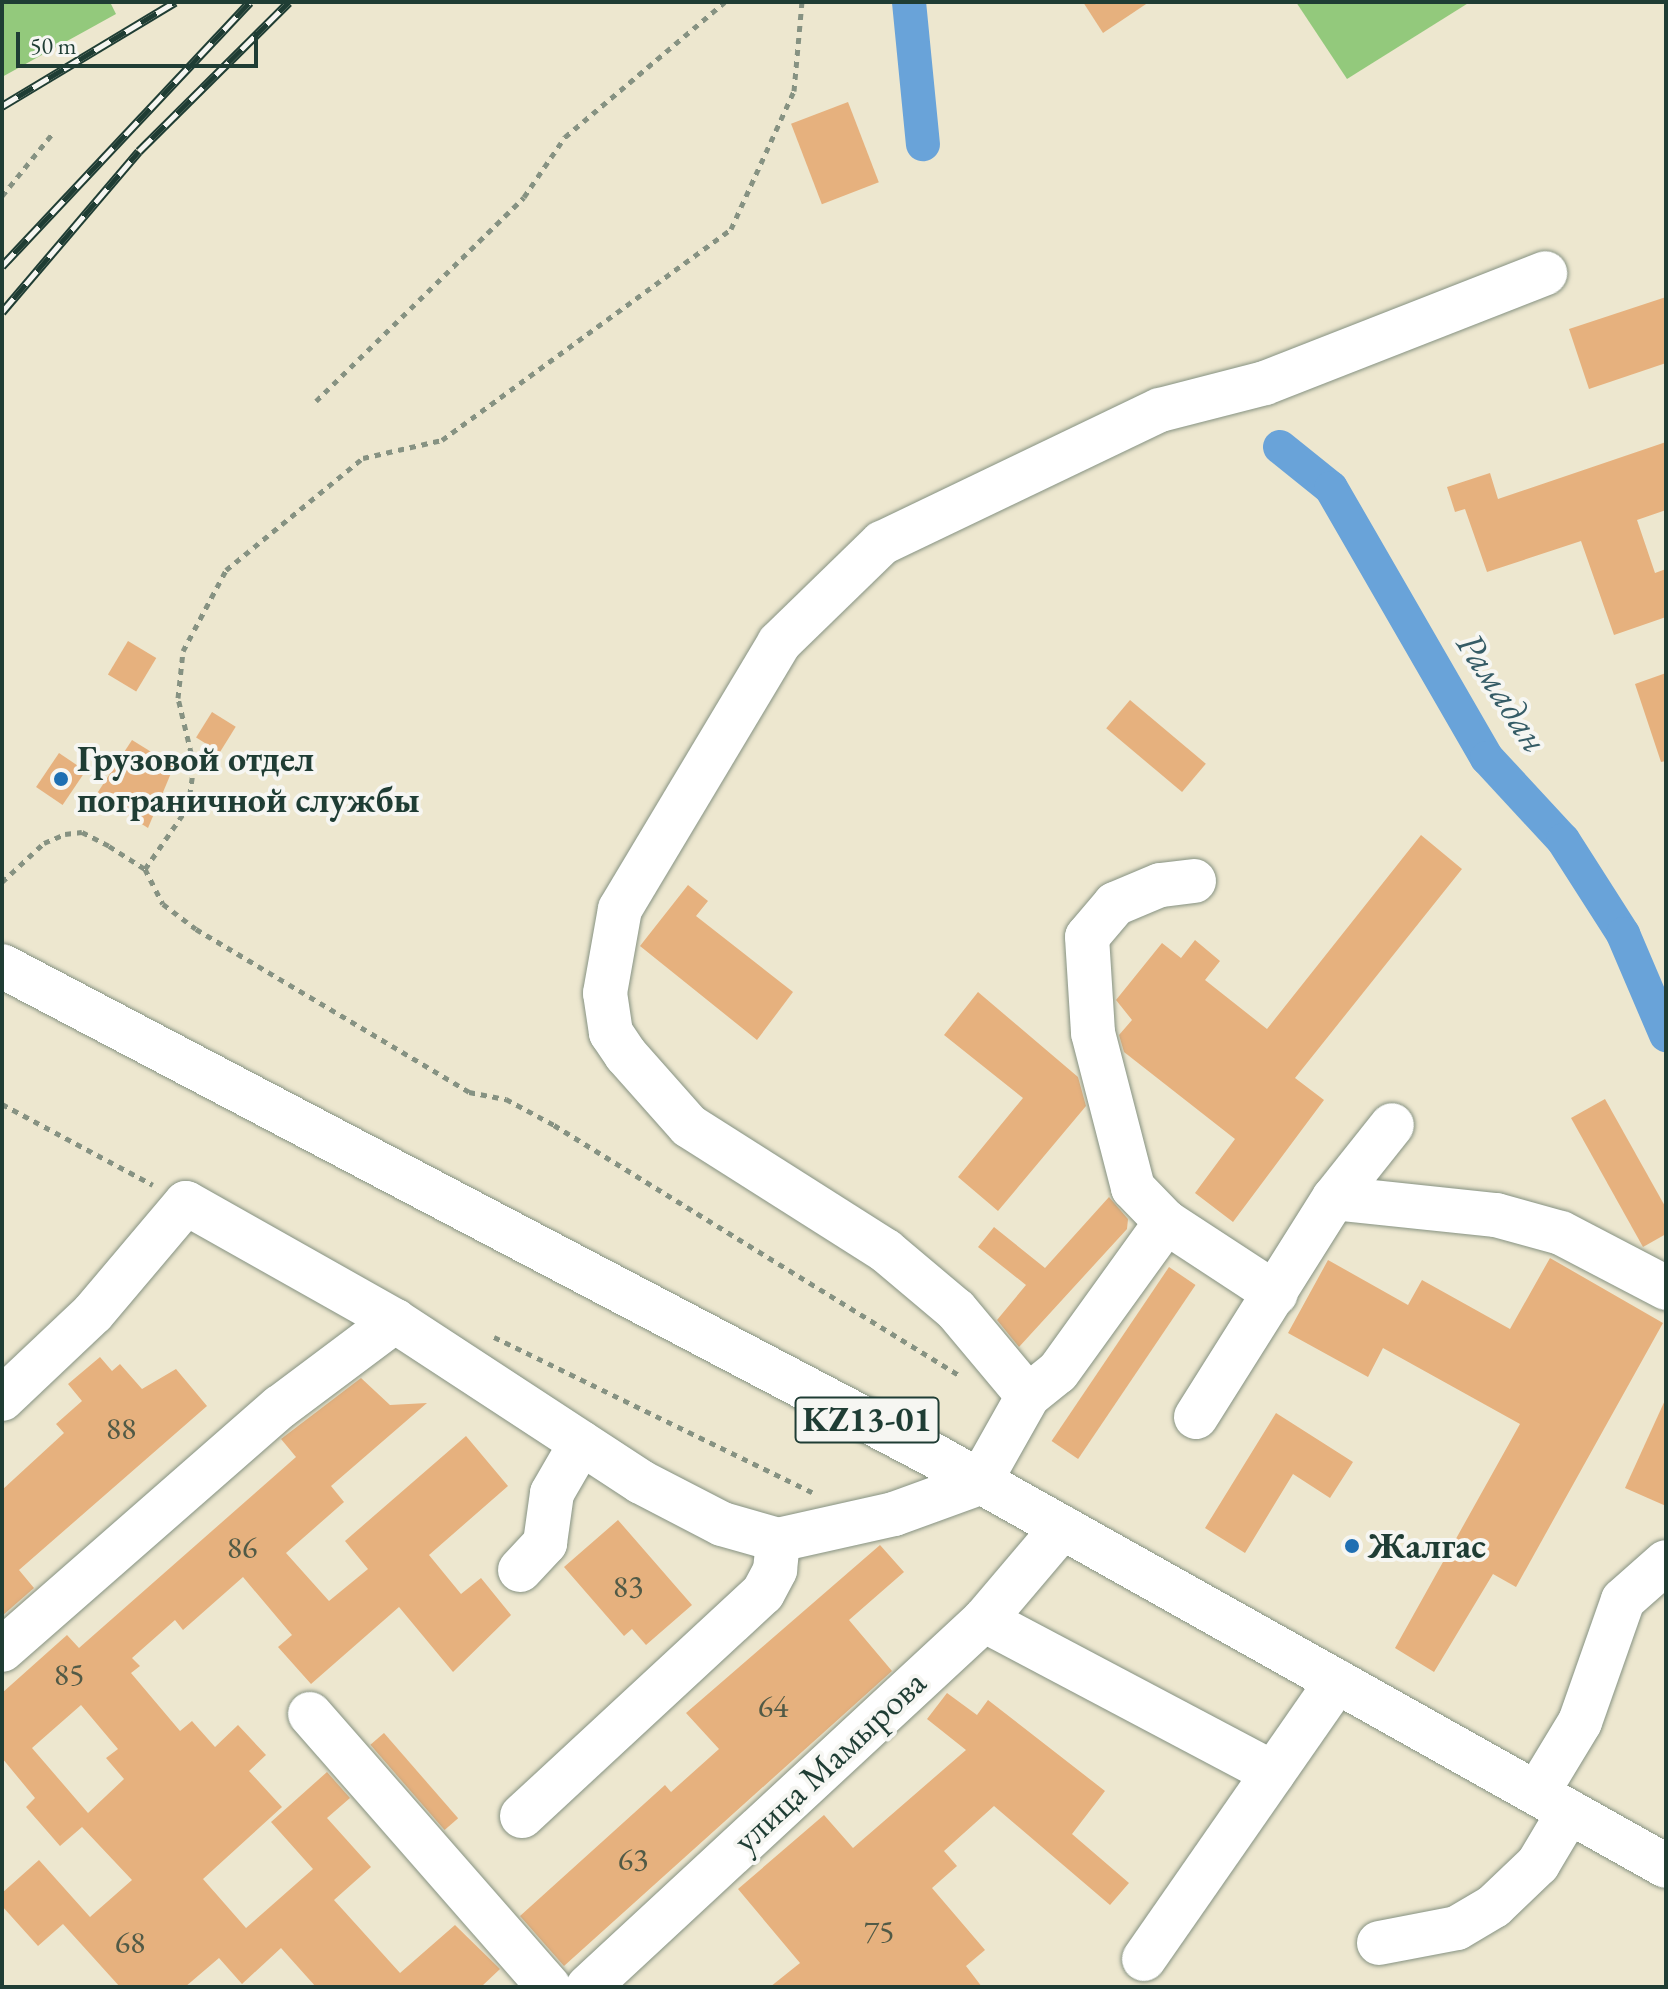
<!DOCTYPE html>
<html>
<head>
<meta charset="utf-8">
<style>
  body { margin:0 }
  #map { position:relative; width:1668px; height:1989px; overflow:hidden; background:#ede7cf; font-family:"EB Garamond",serif }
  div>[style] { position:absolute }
  .green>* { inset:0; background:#93c97c }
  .canal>* { height:34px; margin:-17px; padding:0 17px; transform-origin:17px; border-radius:17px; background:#69a3d9 }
  .building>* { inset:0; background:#e6b17e; transform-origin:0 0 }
  .path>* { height:5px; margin-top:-2.5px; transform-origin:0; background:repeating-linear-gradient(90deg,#869282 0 6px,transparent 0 12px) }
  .roads { filter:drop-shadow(0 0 2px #869282) drop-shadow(0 0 2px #869282) }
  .minor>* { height:44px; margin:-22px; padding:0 22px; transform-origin:22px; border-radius:22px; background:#fff }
  .highway>* { height:44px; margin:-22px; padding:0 22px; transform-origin:22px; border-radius:22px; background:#fff }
  .rail>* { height:9px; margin-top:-4.5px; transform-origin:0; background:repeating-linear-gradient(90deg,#f6f6f2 0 18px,#1f3d34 0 36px); box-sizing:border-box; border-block:2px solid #1f3d34 }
  .dots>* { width:22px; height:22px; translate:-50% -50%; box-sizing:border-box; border:4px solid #f6f6f2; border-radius:50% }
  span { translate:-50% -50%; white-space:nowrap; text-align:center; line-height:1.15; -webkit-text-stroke:8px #f6f6f2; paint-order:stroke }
  .number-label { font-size:32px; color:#515a46 }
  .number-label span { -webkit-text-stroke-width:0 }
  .shield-label span { padding:2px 6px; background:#f6f6f2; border:2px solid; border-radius:6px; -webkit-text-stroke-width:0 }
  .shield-label { font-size:34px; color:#1f3d34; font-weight:700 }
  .poi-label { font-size:36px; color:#1f3d34; font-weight:700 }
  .left { translate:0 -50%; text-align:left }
  .street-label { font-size:36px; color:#1f3d34 }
  .water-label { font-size:38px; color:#355c66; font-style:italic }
  .frame { position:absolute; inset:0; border:4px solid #1f3d34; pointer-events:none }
  .scale { position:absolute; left:16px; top:32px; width:242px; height:36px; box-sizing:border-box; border:4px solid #1f3d34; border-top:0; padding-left:10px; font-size:24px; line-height:28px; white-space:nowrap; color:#1f3d34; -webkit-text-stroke:6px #f6f6f2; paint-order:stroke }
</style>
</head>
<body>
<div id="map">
  <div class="green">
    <div style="clip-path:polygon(2px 2px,110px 2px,116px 14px,2px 77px)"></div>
    <div style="clip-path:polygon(1296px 2px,1470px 2px,1347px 79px)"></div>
  </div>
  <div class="canal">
    <div style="left:909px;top:2px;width:143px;rotate:84.4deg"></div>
    <div style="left:1280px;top:447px;width:65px;rotate:38.8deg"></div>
    <div style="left:1331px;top:488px;width:312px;rotate:60deg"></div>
    <div style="left:1487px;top:758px;width:112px;rotate:47.2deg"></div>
    <div style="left:1563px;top:840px;width:112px;rotate:57.4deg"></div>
    <div style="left:1623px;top:934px;width:110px;rotate:66.9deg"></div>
  </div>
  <div class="building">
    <div style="clip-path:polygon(1083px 2px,1149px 2px,1103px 33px)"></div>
    <div style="left:848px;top:102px;width:86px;height:61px;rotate:69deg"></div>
    <div style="clip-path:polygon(1666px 297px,1666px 363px,1589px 389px,1569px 329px)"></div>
    <div style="clip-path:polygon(1666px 442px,1666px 510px,1637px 520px,1655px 573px,1666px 569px,1666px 617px,1614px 635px,1581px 541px,1487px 572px,1465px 509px,1455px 512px,1447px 487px,1490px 473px,1498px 499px)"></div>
    <div style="left:128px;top:641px;width:33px;height:39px;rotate:31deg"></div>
    <div style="clip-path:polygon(1666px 673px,1666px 761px,1661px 762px,1635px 684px)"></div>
    <div style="left:1130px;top:700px;width:99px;height:37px;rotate:40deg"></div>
    <div style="left:212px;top:712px;width:28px;height:30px;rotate:32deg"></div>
    <div style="clip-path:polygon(132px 740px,174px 766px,148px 828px,96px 795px)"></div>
    <div style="left:59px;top:753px;width:32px;height:41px;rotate:34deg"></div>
    <div style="clip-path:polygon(1421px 835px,1462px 869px,1295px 1078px,1324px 1100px,1233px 1222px,1195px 1193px,1235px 1139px,1124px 1052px,1119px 1035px,1132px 1020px,1116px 1000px,1162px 943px,1181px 958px,1195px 940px,1220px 961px,1205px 980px,1267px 1029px)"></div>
    <div style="clip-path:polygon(688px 885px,708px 901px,696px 916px,793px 992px,757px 1040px,640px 946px)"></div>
    <div style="clip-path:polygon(978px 992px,1078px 1077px,1086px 1106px,998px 1211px,958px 1177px,1023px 1098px,944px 1035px)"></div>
    <div style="clip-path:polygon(1605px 1099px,1666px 1208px,1666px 1234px,1643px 1247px,1571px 1118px)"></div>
    <div style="clip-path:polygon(1109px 1197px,1128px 1219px,1127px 1229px,1019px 1347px,997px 1320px,1026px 1285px,978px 1247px,994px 1227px,1045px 1268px)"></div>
    <div style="clip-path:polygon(1550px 1258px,1663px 1323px,1516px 1587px,1493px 1574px,1434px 1672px,1395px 1648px,1520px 1424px,1383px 1348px,1368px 1377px,1288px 1333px,1328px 1260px,1408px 1305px,1422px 1280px,1510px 1329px)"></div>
    <div style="left:1169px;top:1267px;width:32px;height:210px;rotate:34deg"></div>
    <div style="clip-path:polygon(100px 1357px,112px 1371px,120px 1364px,142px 1389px,176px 1369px,207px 1406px,19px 1570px,34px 1588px,2px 1616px,2px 1490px,64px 1433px,56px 1424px,82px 1401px,68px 1384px)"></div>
    <div style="clip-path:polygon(evenodd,361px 1378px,390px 1405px,427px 1403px,331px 1486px,344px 1502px,286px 1553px,329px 1601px,368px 1569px,345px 1541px,466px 1436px,508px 1486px,429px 1555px,461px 1594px,481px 1578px,511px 1615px,453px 1672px,399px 1607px,311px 1684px,278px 1647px,292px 1635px,243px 1577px,183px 1630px,175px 1620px,132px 1658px,140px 1666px,131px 1673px,180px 1731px,192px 1721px,215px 1747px,238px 1725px,266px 1755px,249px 1771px,282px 1807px,203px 1879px,246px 1928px,313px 1869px,271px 1822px,327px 1772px,350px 1798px,327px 1818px,371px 1867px,334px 1900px,400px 1973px,455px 1925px,500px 1969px,481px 1987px,316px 1987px,281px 1948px,242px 1984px,219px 1958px,185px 1987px,120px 1987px,63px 1924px,38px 1946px,2px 1906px,2px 1893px,39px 1860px,90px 1917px,132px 1880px,82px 1827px,60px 1846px,26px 1807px,35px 1798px,2px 1758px,2px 1693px,67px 1635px,79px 1648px,296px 1457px,281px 1439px,361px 1378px,81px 1705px,118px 1749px,106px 1758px,124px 1779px,88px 1813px,32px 1748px,81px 1705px)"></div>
    <div style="clip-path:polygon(1666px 1398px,1666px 1506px,1625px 1488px)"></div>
    <div style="clip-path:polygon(1276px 1413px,1353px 1462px,1330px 1498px,1293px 1474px,1245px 1553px,1205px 1528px)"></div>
    <div style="clip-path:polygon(618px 1520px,692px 1605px,646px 1645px,632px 1629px,624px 1636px,564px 1567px)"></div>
    <div style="clip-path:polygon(880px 1545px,904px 1572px,849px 1620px,892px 1671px,564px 1966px,520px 1916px,665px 1785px,671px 1792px,719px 1749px,686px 1713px)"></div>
    <div style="clip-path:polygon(947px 1693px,977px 1715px,988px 1700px,1105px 1791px,1072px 1834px,1129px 1883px,1110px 1905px,994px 1806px,944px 1851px,957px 1866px,932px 1888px,985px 1950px,966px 1966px,982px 1987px,770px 1987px,800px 1963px,738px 1889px,824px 1815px,853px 1848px,966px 1750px,927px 1719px)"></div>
    <div style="left:384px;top:1733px;width:113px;height:18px;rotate:49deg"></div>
  </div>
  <div class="path">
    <div style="left:2px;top:196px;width:80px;rotate:-51.1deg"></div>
    <div style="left:316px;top:401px;width:291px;rotate:-44.4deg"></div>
    <div style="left:524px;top:197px;width:73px;rotate:-55.7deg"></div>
    <div style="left:565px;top:137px;width:209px;rotate:-40.2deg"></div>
    <div style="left:145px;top:869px;width:75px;rotate:-55.3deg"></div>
    <div style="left:188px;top:807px;width:42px;rotate:-81.9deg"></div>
    <div style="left:194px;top:765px;width:69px;rotate:-103.4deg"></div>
    <div style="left:178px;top:698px;width:47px;rotate:-83.9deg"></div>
    <div style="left:183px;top:651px;width:92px;rotate:-62deg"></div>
    <div style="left:226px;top:570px;width:177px;rotate:-39.3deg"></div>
    <div style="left:363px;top:458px;width:81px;rotate:-12.8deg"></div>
    <div style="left:442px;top:440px;width:358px;rotate:-36.1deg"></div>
    <div style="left:731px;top:229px;width:152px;rotate:-65.5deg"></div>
    <div style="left:794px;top:91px;width:89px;rotate:-84.9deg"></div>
    <div style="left:2px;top:882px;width:57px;rotate:-42.9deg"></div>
    <div style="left:44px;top:843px;width:23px;rotate:-23deg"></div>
    <div style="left:65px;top:834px;width:17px;rotate:-7deg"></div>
    <div style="left:82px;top:832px;width:30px;rotate:27deg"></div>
    <div style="left:109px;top:846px;width:43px;rotate:32.6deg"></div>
    <div style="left:145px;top:869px;width:39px;rotate:63deg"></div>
    <div style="left:163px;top:904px;width:41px;rotate:37.1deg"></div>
    <div style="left:196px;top:929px;width:318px;rotate:30.8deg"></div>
    <div style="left:469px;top:1092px;width:38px;rotate:11deg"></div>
    <div style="left:506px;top:1099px;width:55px;rotate:28.4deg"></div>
    <div style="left:554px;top:1125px;width:476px;rotate:31.7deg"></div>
    <div style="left:2px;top:1104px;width:171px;rotate:28.2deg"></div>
    <div style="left:494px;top:1337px;width:354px;rotate:26deg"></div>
  </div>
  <div class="roads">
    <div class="minor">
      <div style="left:1194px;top:881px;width:34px;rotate:173deg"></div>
      <div style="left:1160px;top:885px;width:49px;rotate:157.1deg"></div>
      <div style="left:1115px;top:904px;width:43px;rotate:130.3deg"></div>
      <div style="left:1087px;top:937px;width:96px;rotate:86.4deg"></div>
      <div style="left:1093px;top:1033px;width:160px;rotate:75.5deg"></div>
      <div style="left:1133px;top:1188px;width:47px;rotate:45.9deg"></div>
      <div style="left:1166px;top:1222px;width:131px;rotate:33.2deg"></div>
      <div style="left:1334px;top:1198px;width:163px;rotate:6deg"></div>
      <div style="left:1496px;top:1215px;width:67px;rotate:15.5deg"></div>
      <div style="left:1561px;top:1233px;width:119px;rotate:27.6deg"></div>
      <div style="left:1028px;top:1396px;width:112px;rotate:-129.9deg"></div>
      <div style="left:956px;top:1310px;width:92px;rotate:-139.9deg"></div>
      <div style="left:886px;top:1251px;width:233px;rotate:-147.6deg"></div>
      <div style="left:689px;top:1126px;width:95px;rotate:-131.6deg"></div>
      <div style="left:626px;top:1055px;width:27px;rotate:-124deg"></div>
      <div style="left:611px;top:1033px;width:40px;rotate:-98.5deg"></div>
      <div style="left:605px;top:993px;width:85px;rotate:-79.9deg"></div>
      <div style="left:620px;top:909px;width:310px;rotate:-59.1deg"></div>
      <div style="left:779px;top:643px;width:144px;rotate:-44.2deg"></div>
      <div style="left:882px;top:543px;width:308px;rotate:-25.6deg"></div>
      <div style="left:1160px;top:410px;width:108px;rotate:-14.4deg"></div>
      <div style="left:1265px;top:383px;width:301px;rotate:-21.4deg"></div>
      <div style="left:2px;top:1399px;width:125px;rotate:-43.4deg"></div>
      <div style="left:93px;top:1313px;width:144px;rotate:-49.8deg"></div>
      <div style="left:186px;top:1203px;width:240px;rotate:29.4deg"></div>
      <div style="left:395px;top:1321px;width:294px;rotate:33.2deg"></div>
      <div style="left:641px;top:1482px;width:91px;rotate:27.4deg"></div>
      <div style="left:722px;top:1524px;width:58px;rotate:15.9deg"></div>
      <div style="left:778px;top:1540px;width:119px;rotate:-12.6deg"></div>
      <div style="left:894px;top:1514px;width:90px;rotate:-20deg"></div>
      <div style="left:979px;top:1483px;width:100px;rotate:-60.6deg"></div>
      <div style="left:1028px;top:1396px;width:38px;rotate:-39deg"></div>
      <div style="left:1058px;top:1372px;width:185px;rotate:-54.2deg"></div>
      <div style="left:1196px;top:1417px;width:259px;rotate:-57.8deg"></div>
      <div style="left:1334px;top:1198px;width:93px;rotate:-51.5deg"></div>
      <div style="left:520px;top:1570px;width:37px;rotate:-47deg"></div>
      <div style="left:545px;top:1543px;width:50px;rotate:-82deg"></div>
      <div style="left:552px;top:1493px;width:58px;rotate:-59.9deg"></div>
      <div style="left:984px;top:1620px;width:327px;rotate:27.9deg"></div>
      <div style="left:2px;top:1650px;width:369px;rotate:-41.2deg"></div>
      <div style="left:280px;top:1407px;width:144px;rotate:-36.8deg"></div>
      <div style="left:310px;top:1714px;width:363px;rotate:48.8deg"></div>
      <div style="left:1537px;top:1793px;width:83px;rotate:-58.8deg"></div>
      <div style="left:1580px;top:1722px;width:129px;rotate:-70.6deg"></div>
      <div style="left:1623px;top:1600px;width:57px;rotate:-41.5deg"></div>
      <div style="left:522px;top:1816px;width:328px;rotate:-42.8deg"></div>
      <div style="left:763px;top:1593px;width:26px;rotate:-62deg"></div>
      <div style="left:775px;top:1570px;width:30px;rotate:-84deg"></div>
      <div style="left:1379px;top:1943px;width:79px;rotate:-10.9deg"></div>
      <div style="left:1457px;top:1928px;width:43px;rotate:-30.7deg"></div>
      <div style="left:1494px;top:1906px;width:61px;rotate:-43.7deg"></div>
      <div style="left:1538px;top:1864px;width:61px;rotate:-59.2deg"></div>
      <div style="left:1144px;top:1959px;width:338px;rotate:-55.2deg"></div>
      <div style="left:588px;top:1987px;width:540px;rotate:-42.82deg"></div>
      <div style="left:984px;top:1620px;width:121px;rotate:-49.7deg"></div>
    </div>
    <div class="highway">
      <div style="left:2px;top:966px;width:1052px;rotate:27.71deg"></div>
      <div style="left:933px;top:1455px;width:840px;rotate:29.28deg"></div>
    </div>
  </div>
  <div class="rail">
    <div style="left:2px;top:106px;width:202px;rotate:-31deg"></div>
    <div style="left:2px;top:266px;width:362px;rotate:-46.8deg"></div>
    <div style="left:2px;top:312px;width:211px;rotate:-49.6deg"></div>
    <div style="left:139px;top:151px;width:211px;rotate:-44.8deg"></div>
  </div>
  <div class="dots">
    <div style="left:61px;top:779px;background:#1f6fb2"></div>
    <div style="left:1352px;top:1546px;background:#1f6fb2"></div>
  </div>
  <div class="number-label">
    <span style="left:121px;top:1428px">88</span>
    <span style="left:242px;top:1547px">86</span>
    <span style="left:628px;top:1586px">83</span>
    <span style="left:69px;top:1674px">85</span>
    <span style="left:773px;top:1706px">64</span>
    <span style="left:633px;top:1859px">63</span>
    <span style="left:879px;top:1931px">75</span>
    <span style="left:130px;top:1942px">68</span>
  </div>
  <div class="shield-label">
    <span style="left:867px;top:1420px">KZ13-01</span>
  </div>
  <div class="poi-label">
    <span class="left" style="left:77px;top:779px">Грузовой отдел<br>пограничной службы</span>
    <span class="left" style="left:1368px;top:1546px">Жалгас</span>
  </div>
  <div class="street-label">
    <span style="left:829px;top:1761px;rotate:-43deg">улица Мамырова</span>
  </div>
  <div class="water-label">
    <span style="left:1503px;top:692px;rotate:57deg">Рамадан</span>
  </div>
  <div class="frame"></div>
  <div class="scale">50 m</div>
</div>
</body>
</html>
